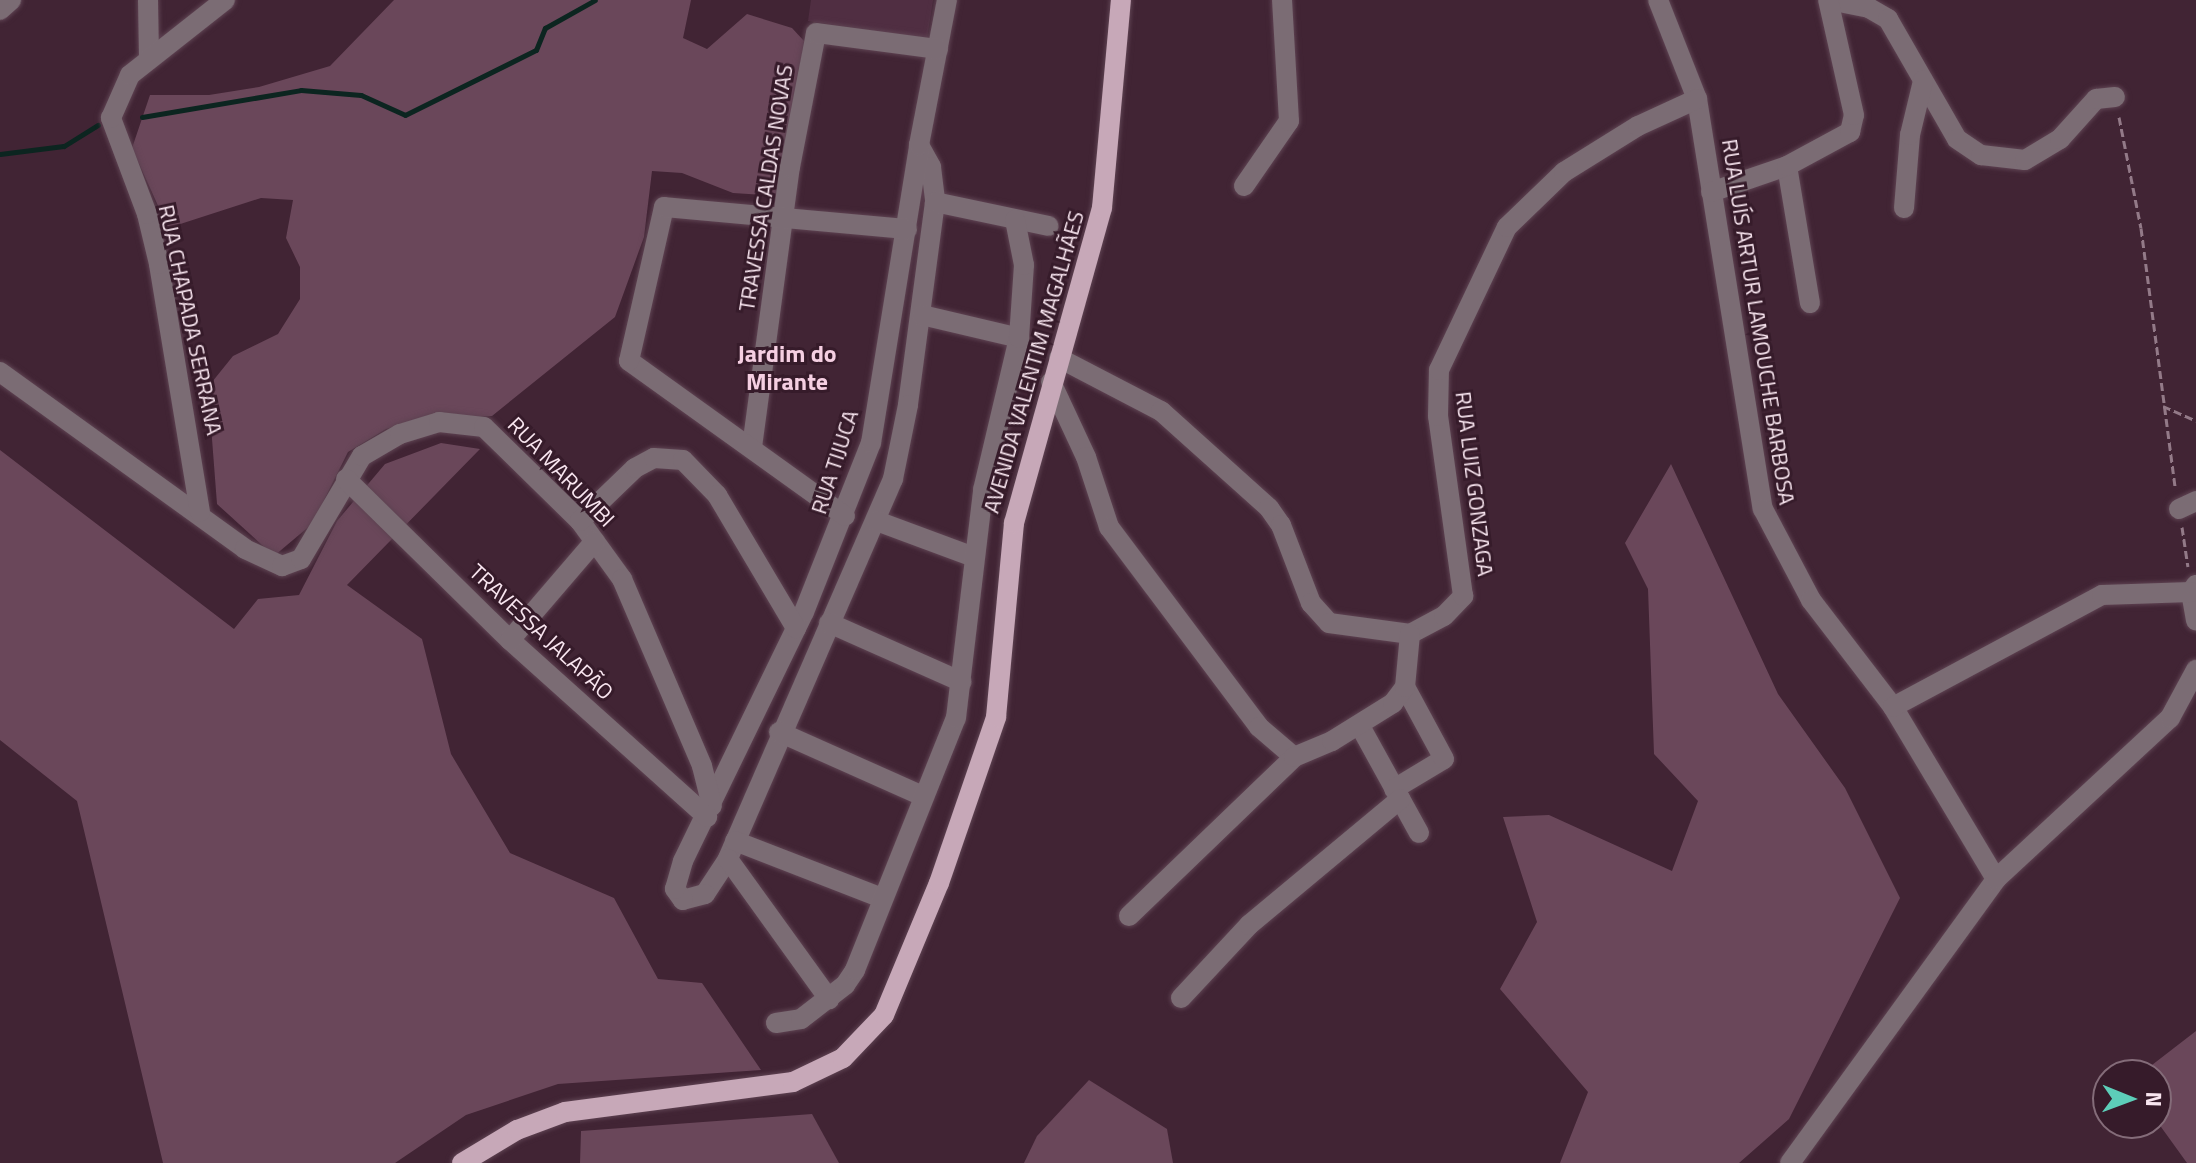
<!DOCTYPE html>
<html>
<head>
<meta charset="utf-8">
<style>
  body { margin:0 }
  #map { position:relative; width:2196px; height:1163px; overflow:hidden; background:#412434; font-family:"Titillium Web",sans-serif }
  div>[style] { position:absolute }
  [style*='--x'] { left:calc(var(--x)*1px); top:calc(var(--y)*1px); width:calc(var(--w)*1px); rotate:calc(var(--a)*1deg) }
  .built>* { inset:0; background:#502e42 }
  .green>* { inset:0; background:#6a475a }
  .stream>* { height:5px; margin:-2.5px; padding:0 2.5px; transform-origin:2.5px; border-radius:2.5px; background:#0c2520 }
  .path>* { height:3px; margin-top:-1.5px; transform-origin:0; background:repeating-linear-gradient(90deg,#937a88 0 8px,transparent 0 12px) }
  .roads { filter:drop-shadow(0 0 2px #5e4352) drop-shadow(0 0 2px #5e4352) }
  .minor>* { height:20px; margin:-10px; padding:0 10px; transform-origin:10px; border-radius:10px; background:#7b6c74 }
  .major>* { height:20px; margin:-10px; padding:0 10px; transform-origin:10px; border-radius:10px; background:#c7a8b8 }
  span { translate:-50% -50%; white-space:nowrap; text-align:center; line-height:1.15; -webkit-text-stroke:6px #361b2a; paint-order:stroke }
  .street-label { font-size:22px; color:#f9e6f0 }
  .neighbourhood-label { font-size:24px; color:#f5cfe2; font-weight:700 }
  .north { position:absolute; left:2092px; top:1059px; width:80px; height:80px; box-sizing:border-box; background:#361b2a; border:2px solid #846c79; border-radius:50%; rotate:91deg; font-size:22px; font-weight:700; line-height:32px; text-align:center; color:#f9e6f0 }
  .north::after { content:''; display:block; margin:auto; width:28px; height:36px; background:#5dceb9; clip-path:polygon(50% 0,100% 100%,50% 72%,0 100%) }
</style>
</head>
<body>
<div id="map">
  <div class="built">
    <i style="clip-path:polygon(811px 0,933px 0,927px 39px,808px 21px)"></i>
  </div>
  <div class="green">
    <i style="clip-path:polygon(394px 0,691px 0,683px 38px,707px 49px,747px 14px,792px 28px,804px 41px,780px 196px,733px 193px,682px 173px,652px 171px,644px 237px,615px 317px,492px 416px,417px 420px,386px 429px,348px 452px,312px 524px,274px 556px,217px 504px,208px 387px,233px 356px,278px 334px,300px 299px,300px 267px,286px 238px,293px 200px,261px 198px,168px 228px,132px 148px,150px 95px,209px 95px,259px 87px,330px 66px)"></i>
    <i style="clip-path:polygon(441px 443px,480px 449px,347px 585px,422px 639px,451px 754px,510px 853px,614px 898px,658px 979px,702px 983px,761px 1070px,558px 1084px,466px 1115px,395px 1163px,163px 1163px,77px 801px,0 740px,0 450px,234px 629px,258px 599px,299px 595px,337px 521px,385px 464px)"></i>
    <i style="clip-path:polygon(1671px 464px,1778px 694px,1845px 788px,1900px 898px,1789px 1119px,1739px 1163px,1560px 1163px,1588px 1092px,1500px 989px,1537px 922px,1503px 817px,1549px 815px,1672px 871px,1698px 801px,1654px 754px,1648px 589px,1625px 543px)"></i>
    <i style="clip-path:polygon(2196px 1031px,2196px 1163px,2187px 1163px,2156px 1120px,2156px 1075px,2139px 1075px)"></i>
    <i style="clip-path:polygon(1089px 1080px,1167px 1129px,1173px 1163px,1024px 1163px,1037px 1136px)"></i>
    <i style="clip-path:polygon(812px 1114px,839px 1163px,580px 1163px,581px 1131px)"></i>
  </div>
  <div class="stream">
    <i style="--x:142;--y:117;--w:161;--a:-9.6"></i>
    <i style="--x:301;--y:90;--w:60;--a:4.8"></i>
    <i style="--x:361;--y:95;--w:48;--a:24.4"></i>
    <i style="--x:405;--y:115;--w:146;--a:-26.4"></i>
    <i style="--x:536;--y:50;--w:24;--a:-68"></i>
    <i style="--x:545;--y:28;--w:57;--a:-29.2"></i>
    <i style="--x:0;--y:154;--w:64;--a:-7.1"></i>
    <i style="--x:64;--y:146;--w:40;--a:-32"></i>
  </div>
  <div class="path">
    <i style="--x:2119;--y:117;--w:113;--a:78.8"></i>
    <i style="--x:2141;--y:228;--w:262;--a:82.5"></i>
    <i style="--x:2163;--y:406;--w:36;--a:24"></i>
    <i style="--x:2182;--y:527;--w:40;--a:81.5"></i>
  </div>
  <div class="roads">
    <div class="minor">
      <i style="--x:148;--y:0;--w:58;--a:89"></i>
      <i style="--x:1658;--y:0;--w:106;--a:68.5"></i>
      <i style="--x:1697;--y:99;--w:415;--a:80.9"></i>
      <i style="--x:1763;--y:509;--w:103;--a:62.2"></i>
      <i style="--x:1811;--y:600;--w:135;--a:52.5"></i>
      <i style="--x:1893;--y:707;--w:200;--a:59.1"></i>
      <i style="--x:1829;--y:0;--w:41;--a:11.3"></i>
      <i style="--x:1869;--y:8;--w:22;--a:30"></i>
      <i style="--x:1888;--y:19;--w:138;--a:60.1"></i>
      <i style="--x:1957;--y:139;--w:29;--a:34"></i>
      <i style="--x:1981;--y:155;--w:44;--a:6.5"></i>
      <i style="--x:2025;--y:160;--w:41;--a:-31"></i>
      <i style="--x:2060;--y:139;--w:54;--a:-48"></i>
      <i style="--x:2096;--y:99;--w:19;--a:-6"></i>
      <i style="--x:0;--y:10;--w:15;--a:-42"></i>
      <i style="--x:919;--y:145;--w:25;--a:61"></i>
      <i style="--x:931;--y:167;--w:35;--a:83"></i>
      <i style="--x:935;--y:202;--w:205;--a:97.6"></i>
      <i style="--x:908;--y:405;--w:76;--a:101.5"></i>
      <i style="--x:893;--y:479;--w:414;--a:113.5"></i>
      <i style="--x:728;--y:859;--w:42;--a:123.3"></i>
      <i style="--x:705;--y:894;--w:23;--a:165"></i>
      <i style="--x:683;--y:900;--w:14;--a:-126"></i>
      <i style="--x:675;--y:889;--w:29;--a:-74"></i>
      <i style="--x:683;--y:861;--w:277;--a:-64.1"></i>
      <i style="--x:804;--y:612;--w:182;--a:-68.4"></i>
      <i style="--x:871;--y:443;--w:302;--a:-80.8"></i>
      <i style="--x:919;--y:145;--w:148;--a:-79.1"></i>
      <i style="--x:1787;--y:166;--w:139;--a:80.5"></i>
      <i style="--x:1244;--y:186;--w:79;--a:-55.3"></i>
      <i style="--x:1289;--y:121;--w:121;--a:-93.3"></i>
      <i style="--x:1711;--y:192;--w:80;--a:-18.9"></i>
      <i style="--x:1787;--y:166;--w:72;--a:-28.4"></i>
      <i style="--x:1850;--y:132;--w:17;--a:-77"></i>
      <i style="--x:1854;--y:115;--w:118;--a:-102.7"></i>
      <i style="--x:935;--y:202;--w:116;--a:11.9"></i>
      <i style="--x:1904;--y:208;--w:73;--a:-85.3"></i>
      <i style="--x:1910;--y:135;--w:56;--a:-76.5"></i>
      <i style="--x:922;--y:315;--w:100;--a:13.3"></i>
      <i style="--x:1059;--y:358;--w:115;--a:27.5"></i>
      <i style="--x:1161;--y:411;--w:145;--a:41.9"></i>
      <i style="--x:1269;--y:508;--w:21;--a:55"></i>
      <i style="--x:1281;--y:525;--w:84;--a:69"></i>
      <i style="--x:1311;--y:603;--w:27;--a:48"></i>
      <i style="--x:1329;--y:623;--w:82;--a:7.7"></i>
      <i style="--x:1410;--y:634;--w:38;--a:-28"></i>
      <i style="--x:1444;--y:616;--w:28;--a:-46"></i>
      <i style="--x:1463;--y:596;--w:182;--a:-97.9"></i>
      <i style="--x:1438;--y:416;--w:46;--a:-88.8"></i>
      <i style="--x:1439;--y:370;--w:158;--a:-64.6"></i>
      <i style="--x:1507;--y:227;--w:79;--a:-44"></i>
      <i style="--x:1564;--y:172;--w:87;--a:-31.9"></i>
      <i style="--x:1638;--y:126;--w:65;--a:-24.6"></i>
      <i style="--x:0;--y:372;--w:302;--a:35.8"></i>
      <i style="--x:245;--y:549;--w:41;--a:24.7"></i>
      <i style="--x:282;--y:566;--w:20;--a:-20"></i>
      <i style="--x:301;--y:559;--w:120;--a:-59.4"></i>
      <i style="--x:362;--y:456;--w:44;--a:-30.1"></i>
      <i style="--x:400;--y:434;--w:41;--a:-17.1"></i>
      <i style="--x:439;--y:422;--w:45;--a:6.3"></i>
      <i style="--x:484;--y:427;--w:134;--a:44.4"></i>
      <i style="--x:580;--y:521;--w:72;--a:54.1"></i>
      <i style="--x:622;--y:579;--w:203;--a:66.8"></i>
      <i style="--x:702;--y:766;--w:41;--a:76"></i>
      <i style="--x:1051;--y:382;--w:83;--a:65"></i>
      <i style="--x:1086;--y:457;--w:74;--a:71.8"></i>
      <i style="--x:1109;--y:527;--w:250;--a:53.1"></i>
      <i style="--x:1259;--y:727;--w:46;--a:40.6"></i>
      <i style="--x:752;--y:447;--w:283;--a:-82.3"></i>
      <i style="--x:790;--y:167;--w:136;--a:-79"></i>
      <i style="--x:816;--y:33;--w:123;--a:7.5"></i>
      <i style="--x:346;--y:479;--w:230;--a:44.5"></i>
      <i style="--x:510;--y:640;--w:265;--a:41.9"></i>
      <i style="--x:2179;--y:509;--w:19;--a:-25"></i>
      <i style="--x:200;--y:512;--w:251;--a:-99.4"></i>
      <i style="--x:159;--y:264;--w:51;--a:-103.5"></i>
      <i style="--x:147;--y:214;--w:103;--a:-110.6"></i>
      <i style="--x:111;--y:118;--w:47;--a:-66.2"></i>
      <i style="--x:130;--y:75;--w:121;--a:-38.3"></i>
      <i style="--x:845;--y:516;--w:266;--a:-144.3"></i>
      <i style="--x:629;--y:361;--w:158;--a:-77.2"></i>
      <i style="--x:664;--y:207;--w:244;--a:5.2"></i>
      <i style="--x:580;--y:521;--w:76;--a:-43.9"></i>
      <i style="--x:635;--y:468;--w:21;--a:-28"></i>
      <i style="--x:654;--y:458;--w:29;--a:4"></i>
      <i style="--x:683;--y:460;--w:49;--a:45.8"></i>
      <i style="--x:717;--y:495;--w:155;--a:59.3"></i>
      <i style="--x:877;--y:521;--w:103;--a:20.4"></i>
      <i style="--x:2196;--y:585;--w:9;--a:126"></i>
      <i style="--x:2191;--y:592;--w:29;--a:80"></i>
      <i style="--x:829;--y:623;--w:145;--a:23.9"></i>
      <i style="--x:510;--y:640;--w:130;--a:-49.4"></i>
      <i style="--x:1893;--y:707;--w:237;--a:-28.2"></i>
      <i style="--x:2102;--y:595;--w:89;--a:-1.9"></i>
      <i style="--x:1360;--y:726;--w:122;--a:61.1"></i>
      <i style="--x:779;--y:732;--w:158;--a:24"></i>
      <i style="--x:1394;--y:789;--w:58;--a:-31"></i>
      <i style="--x:1444;--y:759;--w:82;--a:-118.4"></i>
      <i style="--x:735;--y:841;--w:158;--a:21.2"></i>
      <i style="--x:728;--y:859;--w:173;--a:54.2"></i>
      <i style="--x:1129;--y:916;--w:229;--a:-43.9"></i>
      <i style="--x:1294;--y:757;--w:41;--a:-22.8"></i>
      <i style="--x:1332;--y:741;--w:72;--a:-31.9"></i>
      <i style="--x:1393;--y:703;--w:20;--a:-53"></i>
      <i style="--x:1405;--y:687;--w:53;--a:-84.6"></i>
      <i style="--x:1181;--y:998;--w:100;--a:-47"></i>
      <i style="--x:1249;--y:925;--w:197;--a:-39.8"></i>
      <i style="--x:776;--y:1023;--w:25;--a:-9"></i>
      <i style="--x:801;--y:1019;--w:56;--a:-37.7"></i>
      <i style="--x:845;--y:985;--w:18;--a:-56"></i>
      <i style="--x:855;--y:970;--w:271;--a:-68.2"></i>
      <i style="--x:956;--y:718;--w:230;--a:-83.2"></i>
      <i style="--x:983;--y:490;--w:156;--a:-76.7"></i>
      <i style="--x:1019;--y:338;--w:73;--a:-86.1"></i>
      <i style="--x:1024;--y:265;--w:46;--a:-101.3"></i>
      <i style="--x:1790;--y:1163;--w:351;--a:-54"></i>
      <i style="--x:1996;--y:879;--w:237;--a:-42.8"></i>
      <i style="--x:2170;--y:718;--w:55;--a:-61.6"></i>
    </div>
    <div class="major">
      <i style="--x:462;--y:1163;--w:64;--a:-31"></i>
      <i style="--x:517;--y:1130;--w:51;--a:-20.6"></i>
      <i style="--x:565;--y:1112;--w:230;--a:-7.5"></i>
      <i style="--x:793;--y:1082;--w:55;--a:-25.6"></i>
      <i style="--x:843;--y:1058;--w:59;--a:-46.4"></i>
      <i style="--x:884;--y:1015;--w:143;--a:-67.4"></i>
      <i style="--x:939;--y:883;--w:176;--a:-71"></i>
      <i style="--x:996;--y:717;--w:195;--a:-84.7"></i>
      <i style="--x:1014;--y:523;--w:327;--a:-74.4"></i>
      <i style="--x:1102;--y:208;--w:209;--a:-84.8"></i>
    </div>
  </div>
  <div class="street-label">
    <span style="left:766px;top:188px;rotate:-81deg">TRAVESSA CALDAS NOVAS</span>
    <span style="left:190px;top:320px;rotate:78deg">RUA CHAPADA SERRANA</span>
    <span style="left:1758px;top:322px;rotate:81deg">RUA LUÍS ARTUR LAMOUCHE BARBOSA</span>
    <span style="left:1034px;top:362px;rotate:-74deg">AVENIDA VALENTIM MAGALHÃES</span>
    <span style="left:835px;top:462px;rotate:-72deg">RUA TIJUCA</span>
    <span style="left:561px;top:472px;rotate:46deg">RUA MARUMBI</span>
    <span style="left:1474px;top:484px;rotate:83deg">RUA LUIZ GONZAGA</span>
    <span style="left:541px;top:632px;rotate:43deg">TRAVESSA JALAPÃO</span>
  </div>
  <div class="neighbourhood-label">
    <span style="left:787px;top:368px">Jardim do<br>Mirante</span>
  </div>
  <div class="north">N</div>
</div>
</body>
</html>
